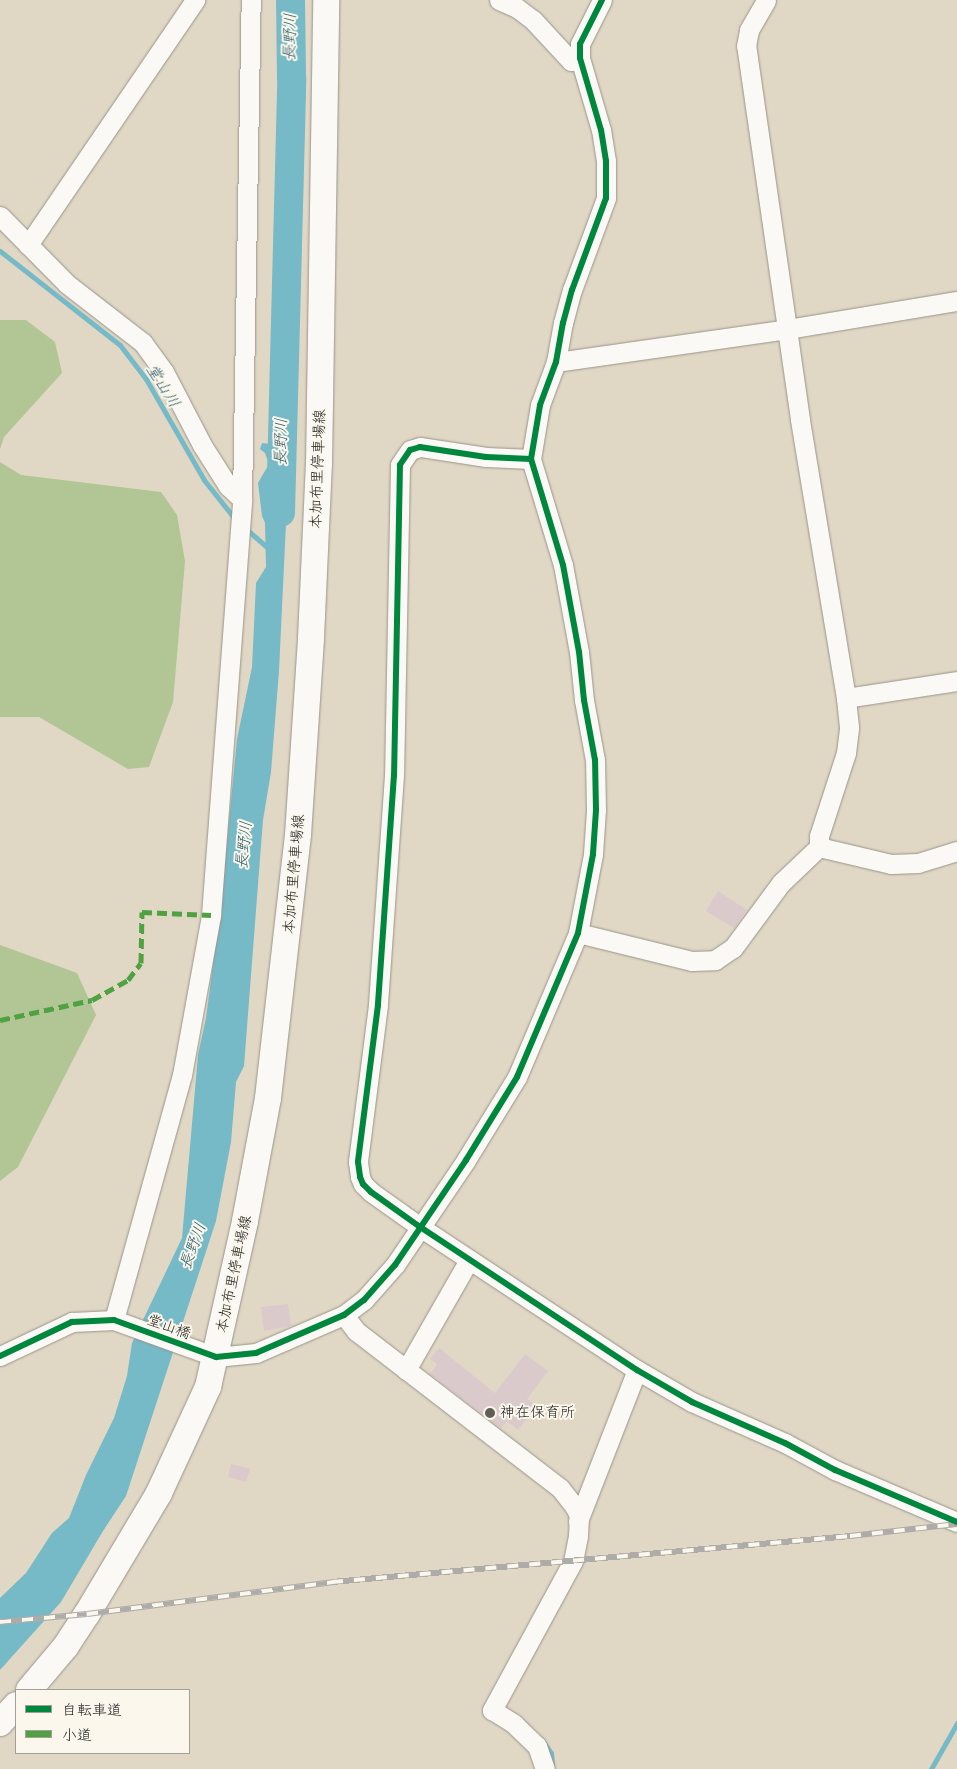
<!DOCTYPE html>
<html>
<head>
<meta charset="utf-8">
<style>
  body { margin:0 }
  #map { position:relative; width:957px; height:1769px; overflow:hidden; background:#e0d8c5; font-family:Pangolin,"Klee One",sans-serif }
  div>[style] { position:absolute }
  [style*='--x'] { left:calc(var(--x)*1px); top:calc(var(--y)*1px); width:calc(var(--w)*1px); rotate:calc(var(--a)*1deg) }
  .forest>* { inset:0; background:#b1c595 }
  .water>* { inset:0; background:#76b9c7 }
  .stream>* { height:5px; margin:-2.5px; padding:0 2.5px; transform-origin:2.5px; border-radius:2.5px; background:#76b9c7 }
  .river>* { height:29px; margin:-14.5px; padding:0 14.5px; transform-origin:14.5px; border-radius:14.5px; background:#76b9c7 }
  .building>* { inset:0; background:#dbcacb }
  .roads { filter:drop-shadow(0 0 1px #99948a) drop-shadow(0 0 1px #99948a) }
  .minor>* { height:19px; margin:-9.5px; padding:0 9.5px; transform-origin:9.5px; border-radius:9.5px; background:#faf9f6 }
  .secondary>* { height:26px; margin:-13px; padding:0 13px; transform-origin:13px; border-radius:13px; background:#faf9f6 }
  .rail>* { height:5.5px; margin-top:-2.75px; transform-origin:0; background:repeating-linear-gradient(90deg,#fbf7ec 0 11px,#adaca9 0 22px); box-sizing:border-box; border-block:1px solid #adaca9 }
  .quiet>* { height:5px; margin-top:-2.5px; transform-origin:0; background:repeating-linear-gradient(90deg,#4fa141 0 10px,transparent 0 15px) }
  .cycleway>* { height:6px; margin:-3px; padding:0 3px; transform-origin:3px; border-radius:3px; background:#00873e }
  .dots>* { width:14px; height:14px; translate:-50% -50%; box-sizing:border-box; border:2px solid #fbf7ec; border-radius:50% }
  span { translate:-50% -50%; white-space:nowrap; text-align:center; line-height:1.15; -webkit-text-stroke:4px #fbf7ec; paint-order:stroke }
  .street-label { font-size:15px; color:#1c1c1c }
  .poi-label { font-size:15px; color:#1c1c1c }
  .left { translate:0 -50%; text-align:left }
  .water-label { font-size:16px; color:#305d69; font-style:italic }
  .legend { position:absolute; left:15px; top:1689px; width:175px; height:65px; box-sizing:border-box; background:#fbf7ec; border:1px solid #a29f99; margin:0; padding:6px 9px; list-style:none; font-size:15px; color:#1c1c1c }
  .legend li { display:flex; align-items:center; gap:10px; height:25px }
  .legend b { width:25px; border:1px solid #a29f99 }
</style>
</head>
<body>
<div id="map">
  <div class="forest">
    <i style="clip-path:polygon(0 320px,26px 320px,55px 342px,62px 373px,4px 437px,0 449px)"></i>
    <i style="clip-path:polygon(0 462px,21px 475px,161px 492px,177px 515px,185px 561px,173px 702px,149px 767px,128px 769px,39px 717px,0 717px)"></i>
    <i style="clip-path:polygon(0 945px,77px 973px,96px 1015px,18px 1167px,0 1181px)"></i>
  </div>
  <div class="water">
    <i style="clip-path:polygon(262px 443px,278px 445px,276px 467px,288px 481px,279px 671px,271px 772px,263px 820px,244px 1066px,236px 1082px,231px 1142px,216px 1221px,126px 1496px,103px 1531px,61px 1602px,0 1670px,0 1598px,26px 1573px,52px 1533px,69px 1518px,86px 1475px,114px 1418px,127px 1376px,132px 1343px,182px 1238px,198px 1055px,206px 1018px,221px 904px,237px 739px,252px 667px,256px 583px,266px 567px,265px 523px,262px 516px,258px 483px,269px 464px,265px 453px,260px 449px)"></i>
  </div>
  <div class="stream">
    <i style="--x:0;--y:251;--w:152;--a:38.1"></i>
    <i style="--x:120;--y:345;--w:43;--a:52.6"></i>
    <i style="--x:146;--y:379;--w:116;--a:60.1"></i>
    <i style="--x:204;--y:480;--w:50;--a:51.5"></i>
    <i style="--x:245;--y:528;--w:32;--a:41"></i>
    <i style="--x:544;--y:1743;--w:12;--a:55"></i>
    <i style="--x:551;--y:1753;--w:12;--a:85"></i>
    <i style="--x:931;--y:1769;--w:53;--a:-60.5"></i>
  </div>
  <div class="river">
    <i style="--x:280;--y:512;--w:434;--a:-88.5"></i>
    <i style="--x:291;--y:78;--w:78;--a:-90.7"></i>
  </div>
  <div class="building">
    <i style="clip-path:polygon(718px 891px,747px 910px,734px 928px,706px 911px)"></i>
    <i style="clip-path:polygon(288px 1304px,291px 1326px,264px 1331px,261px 1307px)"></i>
    <i style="clip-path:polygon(439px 1348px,495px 1393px,525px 1354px,548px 1371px,527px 1399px,533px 1403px,525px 1413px,529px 1416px,518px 1430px,507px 1421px,501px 1428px,430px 1374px,437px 1364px,430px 1359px)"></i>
    <i style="clip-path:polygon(231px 1464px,250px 1469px,246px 1482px,228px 1477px)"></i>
  </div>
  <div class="roads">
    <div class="minor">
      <i style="--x:499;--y:0;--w:20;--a:24"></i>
      <i style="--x:517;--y:8;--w:20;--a:37"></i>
      <i style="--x:533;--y:20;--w:56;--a:47.2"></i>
      <i style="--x:571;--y:61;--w:9;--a:-18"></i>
      <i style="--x:0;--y:216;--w:95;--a:45.4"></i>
      <i style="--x:67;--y:284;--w:96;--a:37.8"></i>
      <i style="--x:143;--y:343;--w:36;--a:54"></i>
      <i style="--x:164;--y:372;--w:82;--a:62.5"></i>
      <i style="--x:202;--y:445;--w:49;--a:57.6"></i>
      <i style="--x:228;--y:486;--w:19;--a:43"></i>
      <i style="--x:28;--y:245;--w:297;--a:-55.7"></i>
      <i style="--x:556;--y:362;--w:233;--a:-8.1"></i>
      <i style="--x:787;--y:329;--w:172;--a:-9.4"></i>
      <i style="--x:531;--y:459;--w:45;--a:-177.5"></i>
      <i style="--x:486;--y:457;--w:67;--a:-171.4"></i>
      <i style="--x:420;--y:447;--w:10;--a:163"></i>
      <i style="--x:410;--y:450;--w:18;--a:124"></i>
      <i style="--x:400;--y:465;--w:310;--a:91.1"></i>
      <i style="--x:394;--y:775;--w:231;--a:94"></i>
      <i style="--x:378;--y:1005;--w:158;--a:97.3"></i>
      <i style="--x:358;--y:1162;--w:15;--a:82"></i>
      <i style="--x:360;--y:1177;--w:8;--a:67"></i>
      <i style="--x:363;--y:1184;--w:11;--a:45"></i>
      <i style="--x:371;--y:1192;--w:60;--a:35.5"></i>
      <i style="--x:420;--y:1227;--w:260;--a:33.4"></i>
      <i style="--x:637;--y:1370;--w:64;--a:30.2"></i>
      <i style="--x:692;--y:1402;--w:102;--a:23.8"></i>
      <i style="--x:785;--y:1443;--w:57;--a:28.4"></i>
      <i style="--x:835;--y:1470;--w:133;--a:23.1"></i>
      <i style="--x:846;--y:698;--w:112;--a:-8.7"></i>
      <i style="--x:819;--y:847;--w:74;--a:13.3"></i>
      <i style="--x:891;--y:864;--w:27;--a:-2"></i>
      <i style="--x:918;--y:863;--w:41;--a:-17.1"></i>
      <i style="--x:578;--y:933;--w:117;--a:13.8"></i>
      <i style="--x:692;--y:961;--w:23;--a:-2"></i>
      <i style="--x:715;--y:960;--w:22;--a:-34"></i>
      <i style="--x:733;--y:948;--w:81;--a:-53.6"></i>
      <i style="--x:781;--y:883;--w:52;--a:-43.5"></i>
      <i style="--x:819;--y:847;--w:11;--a:-90"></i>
      <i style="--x:819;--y:836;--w:87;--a:-72"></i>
      <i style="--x:846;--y:753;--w:26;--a:-83"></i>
      <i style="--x:849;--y:727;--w:29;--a:-96"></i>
      <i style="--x:846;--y:698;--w:283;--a:-99.4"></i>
      <i style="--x:800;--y:419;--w:377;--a:-98.2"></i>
      <i style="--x:746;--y:46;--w:16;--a:-79"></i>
      <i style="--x:749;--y:30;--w:34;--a:-60"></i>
      <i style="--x:344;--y:1315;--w:20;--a:53"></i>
      <i style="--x:356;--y:1331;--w:257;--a:37.6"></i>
      <i style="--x:560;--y:1488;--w:24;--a:52"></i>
      <i style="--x:575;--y:1507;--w:10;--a:66"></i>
      <i style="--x:579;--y:1516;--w:20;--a:93"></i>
      <i style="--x:578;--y:1536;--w:25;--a:101"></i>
      <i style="--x:573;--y:1561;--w:170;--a:118.5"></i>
      <i style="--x:492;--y:1710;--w:26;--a:32"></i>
      <i style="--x:514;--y:1724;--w:32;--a:44"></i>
      <i style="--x:537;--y:1746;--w:24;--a:71"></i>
      <i style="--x:114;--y:1320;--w:254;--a:-74.5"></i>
      <i style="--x:182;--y:1075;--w:163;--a:-79.7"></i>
      <i style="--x:211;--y:915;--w:417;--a:-85.7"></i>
      <i style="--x:242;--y:499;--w:499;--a:-89"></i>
      <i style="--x:0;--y:1356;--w:80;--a:-25.3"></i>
      <i style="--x:72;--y:1322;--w:42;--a:-2.7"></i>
      <i style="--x:114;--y:1320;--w:109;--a:19.9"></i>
      <i style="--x:216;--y:1357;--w:40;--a:-5.7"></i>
      <i style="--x:256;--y:1353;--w:96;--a:-23.4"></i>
      <i style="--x:344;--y:1315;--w:25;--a:-37"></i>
      <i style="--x:364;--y:1300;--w:47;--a:-48.5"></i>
      <i style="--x:395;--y:1265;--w:127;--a:-55.9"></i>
      <i style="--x:466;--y:1160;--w:97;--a:-58.4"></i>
      <i style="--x:517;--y:1077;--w:156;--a:-67"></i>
      <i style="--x:578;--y:933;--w:80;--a:-79.2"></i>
      <i style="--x:593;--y:854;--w:44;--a:-86.1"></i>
      <i style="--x:596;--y:810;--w:50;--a:-91.1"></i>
      <i style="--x:595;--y:760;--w:61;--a:-100.4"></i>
      <i style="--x:584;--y:700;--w:48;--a:-95.9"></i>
      <i style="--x:579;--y:652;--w:88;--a:-100.4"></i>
      <i style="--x:563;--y:565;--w:111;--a:-106.8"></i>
      <i style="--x:531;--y:459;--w:55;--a:-80.5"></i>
      <i style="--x:540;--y:405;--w:46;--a:-69.6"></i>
      <i style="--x:556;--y:362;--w:40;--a:-80"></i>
      <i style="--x:563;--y:323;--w:34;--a:-75"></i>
      <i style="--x:572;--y:290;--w:98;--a:-69.7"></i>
      <i style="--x:606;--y:198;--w:37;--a:-90"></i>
      <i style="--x:606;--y:161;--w:31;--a:-99"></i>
      <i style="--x:601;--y:130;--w:75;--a:-106.3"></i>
      <i style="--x:580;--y:58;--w:14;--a:-90"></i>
      <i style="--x:580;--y:44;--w:49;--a:-63.4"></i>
      <i style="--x:406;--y:1370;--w:127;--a:-60.2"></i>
      <i style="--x:578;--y:1521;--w:162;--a:-68.7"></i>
    </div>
    <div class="secondary">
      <i style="--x:29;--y:1690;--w:57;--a:-49.9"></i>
      <i style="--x:66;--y:1646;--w:38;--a:-57"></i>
      <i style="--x:87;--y:1614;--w:141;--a:-59.2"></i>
      <i style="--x:159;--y:1493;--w:117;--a:-65.2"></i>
      <i style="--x:208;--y:1387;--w:170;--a:-77.4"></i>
      <i style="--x:245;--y:1221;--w:125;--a:-79.4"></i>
      <i style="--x:268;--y:1098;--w:265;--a:-83.5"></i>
      <i style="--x:298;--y:835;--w:197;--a:-86.2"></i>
      <i style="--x:311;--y:638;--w:174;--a:-87.4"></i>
      <i style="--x:319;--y:464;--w:464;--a:-89.1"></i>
      <i style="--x:0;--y:1723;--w:24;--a:-48"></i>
    </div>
  </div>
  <div class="rail">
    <i style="--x:0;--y:1622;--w:87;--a:-5.3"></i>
    <i style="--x:87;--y:1614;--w:247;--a:-7.4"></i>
    <i style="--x:332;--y:1582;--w:520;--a:-5.07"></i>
    <i style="--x:850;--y:1536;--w:108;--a:-6.4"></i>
  </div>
  <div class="quiet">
    <i style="--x:0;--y:1020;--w:94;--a:-12.3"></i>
    <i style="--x:92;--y:1000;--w:41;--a:-29.1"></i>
    <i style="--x:128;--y:980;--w:21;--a:-53"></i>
    <i style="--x:141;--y:963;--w:51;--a:-88.9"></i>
    <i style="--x:142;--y:912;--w:69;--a:2.5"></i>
  </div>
  <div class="cycleway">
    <i style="--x:531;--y:459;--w:45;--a:-177.5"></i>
    <i style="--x:486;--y:457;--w:67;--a:-171.4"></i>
    <i style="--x:420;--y:447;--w:10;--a:163"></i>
    <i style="--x:410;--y:450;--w:18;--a:124"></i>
    <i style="--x:400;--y:465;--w:310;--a:91.1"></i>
    <i style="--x:394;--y:775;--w:231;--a:94"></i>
    <i style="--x:378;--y:1005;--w:158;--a:97.3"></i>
    <i style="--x:358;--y:1162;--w:15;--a:82"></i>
    <i style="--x:360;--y:1177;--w:8;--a:67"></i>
    <i style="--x:363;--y:1184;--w:11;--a:45"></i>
    <i style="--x:371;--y:1192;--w:60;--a:35.5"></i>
    <i style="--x:420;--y:1227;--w:260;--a:33.4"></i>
    <i style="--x:637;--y:1370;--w:64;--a:30.2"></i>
    <i style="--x:692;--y:1402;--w:102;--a:23.8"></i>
    <i style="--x:785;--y:1443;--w:57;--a:28.4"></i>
    <i style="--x:835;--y:1470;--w:133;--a:23.1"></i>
    <i style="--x:0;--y:1356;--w:80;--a:-25.3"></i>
    <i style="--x:72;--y:1322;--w:42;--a:-2.7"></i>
    <i style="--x:114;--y:1320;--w:109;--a:19.9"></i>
    <i style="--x:216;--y:1357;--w:40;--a:-5.7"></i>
    <i style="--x:256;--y:1353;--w:96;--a:-23.4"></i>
    <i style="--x:344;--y:1315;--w:25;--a:-37"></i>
    <i style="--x:364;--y:1300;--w:47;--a:-48.5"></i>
    <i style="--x:395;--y:1265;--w:127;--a:-55.9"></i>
    <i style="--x:466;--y:1160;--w:97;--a:-58.4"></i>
    <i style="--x:517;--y:1077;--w:156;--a:-67"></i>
    <i style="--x:578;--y:933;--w:80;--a:-79.2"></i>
    <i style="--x:593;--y:854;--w:44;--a:-86.1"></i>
    <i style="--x:596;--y:810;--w:50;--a:-91.1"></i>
    <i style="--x:595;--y:760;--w:61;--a:-100.4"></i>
    <i style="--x:584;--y:700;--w:48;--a:-95.9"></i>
    <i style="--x:579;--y:652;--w:88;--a:-100.4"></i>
    <i style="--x:563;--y:565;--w:111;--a:-106.8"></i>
    <i style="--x:531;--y:459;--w:55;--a:-80.5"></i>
    <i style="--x:540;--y:405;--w:46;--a:-69.6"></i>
    <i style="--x:556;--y:362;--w:40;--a:-80"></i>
    <i style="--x:563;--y:323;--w:34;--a:-75"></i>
    <i style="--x:572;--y:290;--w:98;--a:-69.7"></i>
    <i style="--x:606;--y:198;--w:37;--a:-90"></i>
    <i style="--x:606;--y:161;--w:31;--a:-99"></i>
    <i style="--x:601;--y:130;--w:75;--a:-106.3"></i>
    <i style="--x:580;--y:58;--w:14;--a:-90"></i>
    <i style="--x:580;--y:44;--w:49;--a:-63.4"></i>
  </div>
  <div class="dots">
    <i style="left:490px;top:1413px;background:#615e57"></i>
  </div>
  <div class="street-label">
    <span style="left:318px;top:469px;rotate:-88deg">本加布里停車場線</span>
    <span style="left:294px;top:874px;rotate:-85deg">本加布里停車場線</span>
    <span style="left:234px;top:1274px;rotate:-78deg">本加布里停車場線</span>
    <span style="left:169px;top:1327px;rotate:20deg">堂山橋</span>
  </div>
  <div class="poi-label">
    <span class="left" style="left:500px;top:1413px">神在保育所</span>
  </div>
  <div class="water-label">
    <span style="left:290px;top:37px;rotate:-89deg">長野川</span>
    <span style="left:163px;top:386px;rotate:58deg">堂山川</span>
    <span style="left:281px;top:442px;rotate:-89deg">長野川</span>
    <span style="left:244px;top:845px;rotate:-84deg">長野川</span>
    <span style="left:193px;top:1246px;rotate:-70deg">長野川</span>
  </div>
  <ul class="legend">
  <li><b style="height:6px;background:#00873e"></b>自転車道</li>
  <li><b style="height:6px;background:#4fa141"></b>小道</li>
  </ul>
</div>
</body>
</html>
